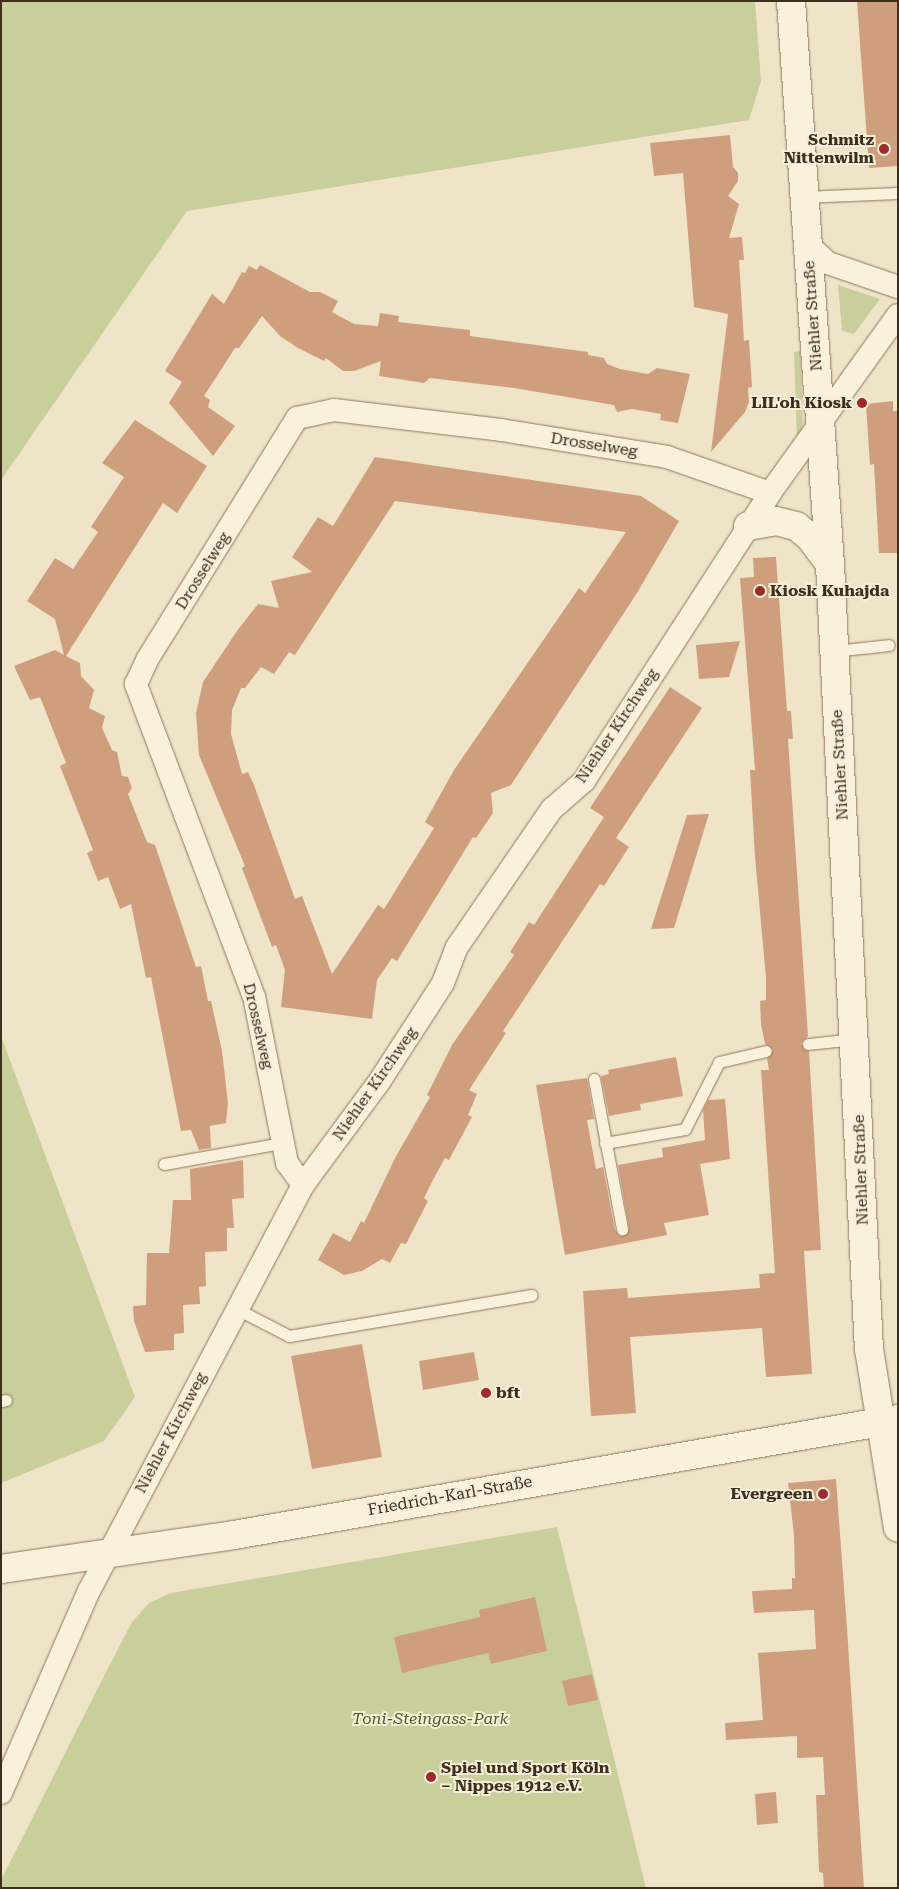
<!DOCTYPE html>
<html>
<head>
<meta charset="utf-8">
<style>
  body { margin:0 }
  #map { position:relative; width:899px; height:1889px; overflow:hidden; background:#f0e4c8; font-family:"Roboto Serif",serif }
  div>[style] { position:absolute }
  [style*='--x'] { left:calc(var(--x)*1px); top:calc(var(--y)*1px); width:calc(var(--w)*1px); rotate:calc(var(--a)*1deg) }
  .green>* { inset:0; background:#c9cf9b }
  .building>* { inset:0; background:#cf9f7d }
  .roads { filter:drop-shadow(0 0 1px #8d765c) drop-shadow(0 0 1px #8d765c) }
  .lane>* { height:11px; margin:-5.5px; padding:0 5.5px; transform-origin:5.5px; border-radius:5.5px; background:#faf1dc }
  .street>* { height:22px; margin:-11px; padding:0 11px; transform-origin:11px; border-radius:11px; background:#faf1dc }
  .secondary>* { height:28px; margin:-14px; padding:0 14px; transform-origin:14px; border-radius:14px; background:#faf1dc }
  .dots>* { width:14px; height:14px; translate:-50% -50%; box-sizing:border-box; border:2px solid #f7eed8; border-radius:50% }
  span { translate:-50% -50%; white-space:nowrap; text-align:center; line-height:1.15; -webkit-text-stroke:4px #f7eed8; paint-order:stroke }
  .poi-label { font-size:16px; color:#3d2e20; font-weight:700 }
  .right { translate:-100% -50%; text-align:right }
  .left { translate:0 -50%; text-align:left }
  .street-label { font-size:16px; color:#3d2e20 }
  .park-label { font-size:16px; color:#4d5a26; font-style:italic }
  .frame { position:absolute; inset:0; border:2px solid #3d2e20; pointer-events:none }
</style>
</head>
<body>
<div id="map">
  <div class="green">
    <i style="clip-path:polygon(1px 1px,755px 1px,761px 81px,749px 120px,187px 211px,1px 480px)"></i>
    <i style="clip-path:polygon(838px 285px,880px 299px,854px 334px,842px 331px)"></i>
    <i style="clip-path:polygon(800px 351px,803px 425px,797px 442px,794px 352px)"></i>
    <i style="clip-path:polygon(1px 1036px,135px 1397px,104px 1441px,1px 1483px)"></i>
    <i style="clip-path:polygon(557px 1527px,646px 1888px,1px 1888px,1px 1880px,105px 1674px,132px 1622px,149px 1603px,171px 1593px)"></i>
  </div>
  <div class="building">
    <i style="clip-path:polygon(857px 1px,898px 1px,898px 166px,869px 168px)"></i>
    <i style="clip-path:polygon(730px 135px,733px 167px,738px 173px,738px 181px,728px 196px,739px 204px,729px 238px,742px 237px,744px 260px,739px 260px,744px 341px,749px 340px,752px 387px,748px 388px,749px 402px,745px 412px,711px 452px,728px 314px,694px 307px,683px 173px,654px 176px,650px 143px)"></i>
    <i style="clip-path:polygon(260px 265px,310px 292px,320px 292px,338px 301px,332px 312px,354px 324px,378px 326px,380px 313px,399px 316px,398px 322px,470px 330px,470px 336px,588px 352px,588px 355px,604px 358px,607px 364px,620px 369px,648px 374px,657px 368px,690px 374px,678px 423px,660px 420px,661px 414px,632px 409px,617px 412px,614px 405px,514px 388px,430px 378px,424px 383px,379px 376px,381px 361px,354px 371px,343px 371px,326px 358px,324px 361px,298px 348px,280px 336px,262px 316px,239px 348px,235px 348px,204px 396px,210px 400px,208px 407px,235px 426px,213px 456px,169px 403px,182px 382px,165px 371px,212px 294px,224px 304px,242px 272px,245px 273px,249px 266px,257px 270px)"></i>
    <i style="clip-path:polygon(893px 401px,893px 411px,898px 411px,898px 553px,879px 553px,874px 464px,870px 465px,866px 404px)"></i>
    <i style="clip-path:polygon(135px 420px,207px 466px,177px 513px,163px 503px,66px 656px,80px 663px,81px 676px,94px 690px,89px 708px,105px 716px,102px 728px,112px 750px,117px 752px,122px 776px,128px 777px,132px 788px,128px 794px,147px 842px,155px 845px,196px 967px,201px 966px,208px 1001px,211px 1001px,222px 1051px,228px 1103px,226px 1123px,210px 1126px,211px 1148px,199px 1150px,191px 1130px,181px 1131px,151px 977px,146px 978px,131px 904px,120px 909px,108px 877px,98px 881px,87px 853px,93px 850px,60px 766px,66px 763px,40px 697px,30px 700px,14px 666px,55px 650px,64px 655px,55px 619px,27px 601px,55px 558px,73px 569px,98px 532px,91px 527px,124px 477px,102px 463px)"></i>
    <i style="clip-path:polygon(evenodd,375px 457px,641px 496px,679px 521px,637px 593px,511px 785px,491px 793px,493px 813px,476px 838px,473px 837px,397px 961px,392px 958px,377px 980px,372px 1019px,281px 1007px,285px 970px,276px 945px,272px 947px,242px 868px,245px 866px,199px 755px,196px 713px,203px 682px,237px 631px,258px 604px,279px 608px,271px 581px,312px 572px,292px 557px,318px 517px,333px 526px,375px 457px,395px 501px,626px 532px,585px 593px,579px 588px,454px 770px,425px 822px,434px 828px,384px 909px,378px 905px,332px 974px,302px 896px,295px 899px,254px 785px,248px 772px,242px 774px,231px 734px,232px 710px,241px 688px,245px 688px,261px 667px,274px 674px,289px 652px,295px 655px,395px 501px)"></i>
    <i style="clip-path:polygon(776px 557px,787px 711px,791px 711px,793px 739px,788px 739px,808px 1036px,801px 1044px,809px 1051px,821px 1250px,804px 1251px,812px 1374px,766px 1377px,762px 1328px,630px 1337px,636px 1413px,591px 1416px,583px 1291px,627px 1288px,628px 1298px,760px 1288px,759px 1274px,775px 1273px,761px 1070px,769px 1070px,767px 1058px,773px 1050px,765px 1044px,761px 1024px,760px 1001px,766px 1000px,766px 978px,755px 857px,750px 770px,755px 770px,740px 578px,754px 577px,753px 558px)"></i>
    <i style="clip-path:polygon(740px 641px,729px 677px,699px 679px,696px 645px)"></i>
    <i style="clip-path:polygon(670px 687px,702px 708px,616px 838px,629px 847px,604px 886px,600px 884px,503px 1031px,506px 1033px,469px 1090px,477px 1094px,468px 1115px,472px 1117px,449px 1160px,445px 1158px,434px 1178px,424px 1198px,428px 1201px,406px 1244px,401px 1243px,390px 1263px,382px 1259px,362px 1271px,344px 1275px,318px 1260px,333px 1233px,350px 1242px,361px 1221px,364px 1223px,395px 1158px,430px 1097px,427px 1095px,452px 1045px,514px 955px,510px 952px,529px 922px,534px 925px,604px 817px,590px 808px)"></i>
    <i style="clip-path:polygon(709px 814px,674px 928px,651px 929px,687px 815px)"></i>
    <i style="clip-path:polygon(676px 1057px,683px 1096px,640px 1104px,641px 1110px,609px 1116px,601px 1076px,609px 1074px,608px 1070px)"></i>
    <i style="clip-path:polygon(587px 1078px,594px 1119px,587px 1120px,596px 1169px,603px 1167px,615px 1230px,620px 1236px,627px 1234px,629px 1228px,618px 1165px,663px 1157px,662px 1148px,705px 1140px,703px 1110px,708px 1100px,725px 1099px,730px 1159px,700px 1164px,709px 1215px,664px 1223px,667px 1235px,565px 1255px,536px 1085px)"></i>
    <i style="clip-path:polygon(243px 1160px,244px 1198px,232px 1199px,234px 1228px,227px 1228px,227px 1251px,205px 1252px,206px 1286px,199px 1287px,200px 1304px,183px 1305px,184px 1333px,174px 1334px,174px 1350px,145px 1352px,134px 1321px,133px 1306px,146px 1305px,147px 1253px,169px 1253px,173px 1200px,191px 1200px,190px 1169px)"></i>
    <i style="clip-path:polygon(362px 1344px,382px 1457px,312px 1469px,291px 1356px)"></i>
    <i style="clip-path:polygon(474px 1352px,479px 1380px,423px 1390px,419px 1361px)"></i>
    <i style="clip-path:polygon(836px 1479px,847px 1628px,864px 1888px,824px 1888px,823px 1873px,819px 1872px,816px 1795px,825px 1795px,823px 1757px,797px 1758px,797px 1736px,726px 1740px,725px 1723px,763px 1720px,758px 1653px,816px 1649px,814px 1610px,754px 1613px,752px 1591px,792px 1589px,792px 1578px,795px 1578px,794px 1535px,788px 1483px)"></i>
    <i style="clip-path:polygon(535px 1597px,547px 1651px,491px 1664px,488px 1653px,402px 1673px,394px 1637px,480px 1617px,479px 1610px)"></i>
    <i style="clip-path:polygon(592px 1674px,598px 1700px,568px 1706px,562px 1681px)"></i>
    <i style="clip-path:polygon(776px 1792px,778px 1823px,757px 1825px,755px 1794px)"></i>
  </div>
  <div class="roads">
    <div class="lane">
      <i style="--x:803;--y:197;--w:95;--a:-2.4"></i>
      <i style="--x:834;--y:651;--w:55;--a:-6.2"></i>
      <i style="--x:808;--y:1044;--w:46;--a:-6.2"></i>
      <i style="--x:594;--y:1079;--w:153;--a:79.4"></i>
      <i style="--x:605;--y:1143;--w:81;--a:-9.9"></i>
      <i style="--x:685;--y:1129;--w:75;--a:-63.1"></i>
      <i style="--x:719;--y:1062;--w:48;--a:-13.2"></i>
      <i style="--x:164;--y:1164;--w:120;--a:-10.1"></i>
      <i style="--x:237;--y:1309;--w:59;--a:27.4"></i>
      <i style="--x:289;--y:1336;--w:246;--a:-9.6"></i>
      <i style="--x:1;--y:1401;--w:5;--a:-11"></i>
    </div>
    <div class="street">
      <i style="--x:807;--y:244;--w:28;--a:42"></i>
      <i style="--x:828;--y:263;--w:74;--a:18.9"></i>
      <i style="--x:303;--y:1185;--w:27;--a:-126"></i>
      <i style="--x:287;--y:1163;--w:169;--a:-101.2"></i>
      <i style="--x:254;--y:997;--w:335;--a:-110.7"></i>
      <i style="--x:136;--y:684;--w:26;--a:-65"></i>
      <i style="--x:147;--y:660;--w:285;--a:-58.2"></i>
      <i style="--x:297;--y:418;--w:38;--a:-12"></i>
      <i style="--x:334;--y:410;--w:168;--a:6.8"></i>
      <i style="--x:501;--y:430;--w:168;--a:9.2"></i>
      <i style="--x:667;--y:457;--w:109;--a:19.3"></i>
      <i style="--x:1;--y:1793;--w:220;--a:-66.5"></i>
      <i style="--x:89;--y:1591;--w:459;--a:-62.2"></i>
      <i style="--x:303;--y:1185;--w:128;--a:-53.6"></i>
      <i style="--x:379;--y:1082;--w:118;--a:-57.1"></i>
      <i style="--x:443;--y:983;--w:39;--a:-69"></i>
      <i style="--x:457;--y:947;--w:168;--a:-55.5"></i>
      <i style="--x:552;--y:809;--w:43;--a:-41.2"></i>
      <i style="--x:584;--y:781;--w:343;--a:-57.1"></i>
      <i style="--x:770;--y:493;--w:219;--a:-54.3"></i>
    </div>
    <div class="secondary">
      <i style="--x:791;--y:1;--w:564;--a:86.04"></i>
      <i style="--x:830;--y:564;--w:786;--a:87.16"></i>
      <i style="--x:869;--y:1349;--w:181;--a:80.8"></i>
      <i style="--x:748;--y:526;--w:28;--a:-10"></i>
      <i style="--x:776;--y:521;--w:21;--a:14"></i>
      <i style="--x:796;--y:526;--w:16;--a:38"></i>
      <i style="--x:809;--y:536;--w:35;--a:53"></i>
      <i style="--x:1;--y:1569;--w:235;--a:-8.3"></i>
      <i style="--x:234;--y:1535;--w:674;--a:-9.91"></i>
    </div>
  </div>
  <div class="dots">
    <i style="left:884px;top:149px;background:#9e2a2b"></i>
    <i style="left:862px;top:403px;background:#9e2a2b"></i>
    <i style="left:760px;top:591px;background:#9e2a2b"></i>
    <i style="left:486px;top:1393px;background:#9e2a2b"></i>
    <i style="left:823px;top:1494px;background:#9e2a2b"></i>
    <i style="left:431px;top:1777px;background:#9e2a2b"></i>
  </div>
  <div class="poi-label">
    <span class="right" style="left:874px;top:149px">Schmitz<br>Nittenwilm</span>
    <span class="right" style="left:852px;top:403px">LIL'oh Kiosk</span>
    <span class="left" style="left:770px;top:591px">Kiosk Kuhajda</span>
    <span class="left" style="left:496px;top:1393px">bft</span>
    <span class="right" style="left:813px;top:1494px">Evergreen</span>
    <span class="left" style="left:441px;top:1777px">Spiel und Sport Köln<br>– Nippes 1912 e.V.</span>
  </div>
  <div class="street-label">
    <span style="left:813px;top:316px;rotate:-94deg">Niehler Straße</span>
    <span style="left:594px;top:445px;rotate:9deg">Drosselweg</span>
    <span style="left:203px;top:571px;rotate:-58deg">Drosselweg</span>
    <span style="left:617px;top:726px;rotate:-56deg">Niehler Kirchweg</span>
    <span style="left:840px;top:765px;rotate:-93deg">Niehler Straße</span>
    <span style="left:258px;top:1026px;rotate:77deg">Drosselweg</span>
    <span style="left:375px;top:1084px;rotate:-55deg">Niehler Kirchweg</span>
    <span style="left:861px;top:1170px;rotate:-92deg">Niehler Straße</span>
    <span style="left:171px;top:1433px;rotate:-62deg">Niehler Kirchweg</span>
    <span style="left:450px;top:1496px;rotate:-10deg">Friedrich-Karl-Straße</span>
  </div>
  <div class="park-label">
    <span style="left:430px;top:1719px">Toni-Steingass-Park</span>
  </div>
  <div class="frame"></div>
</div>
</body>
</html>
